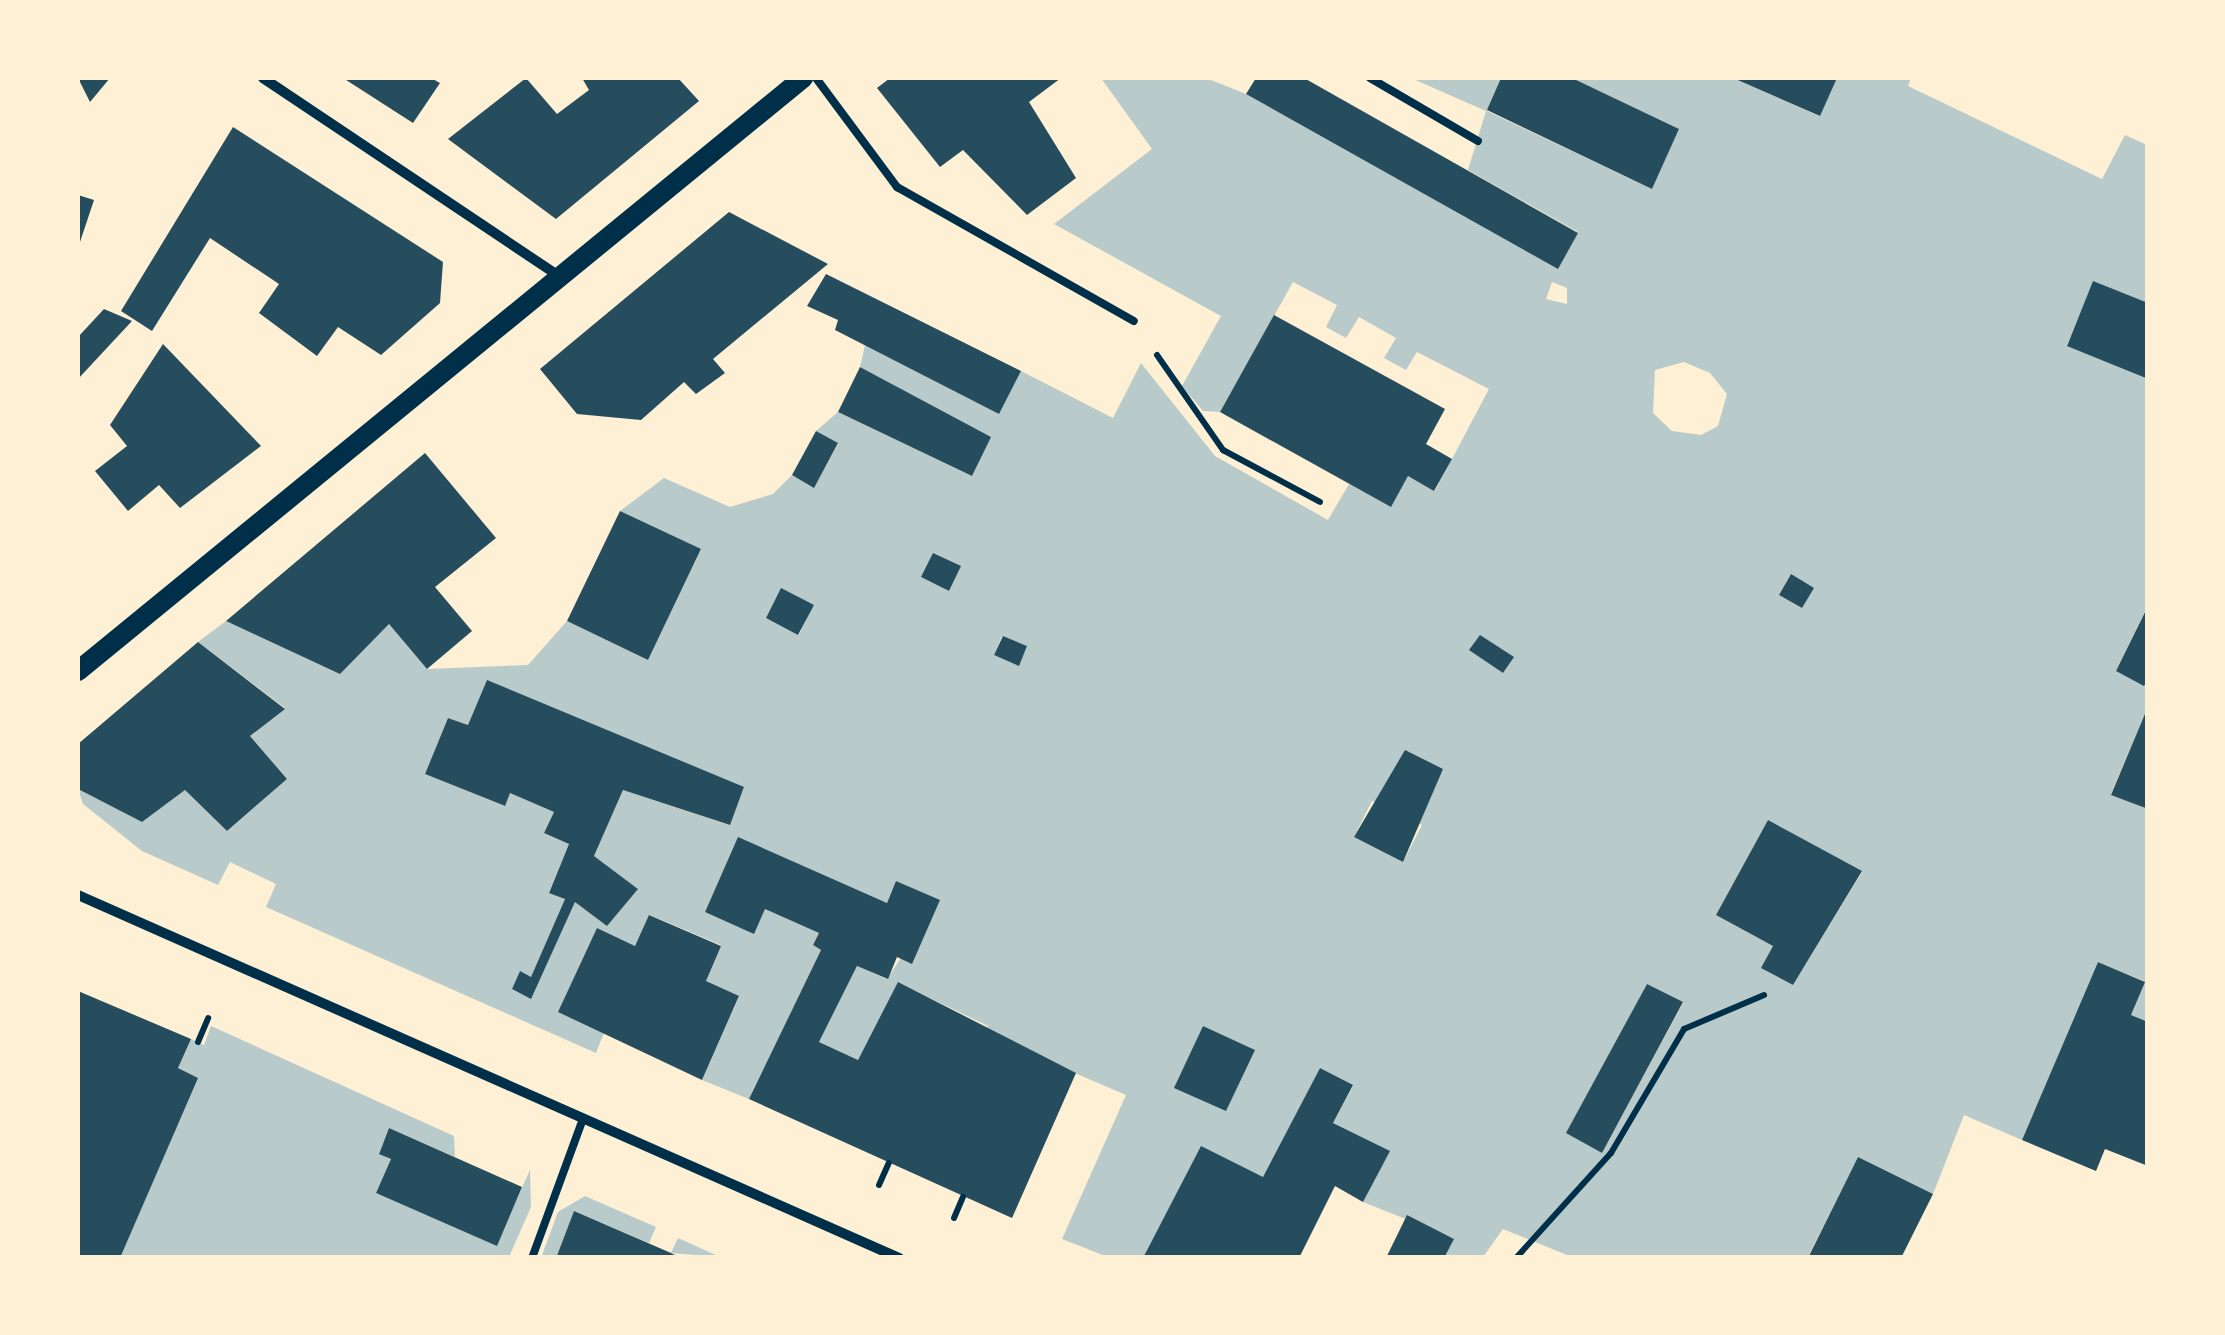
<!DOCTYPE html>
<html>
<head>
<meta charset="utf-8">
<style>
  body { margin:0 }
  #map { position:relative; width:2225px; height:1335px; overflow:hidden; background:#fdf0d5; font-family:"DM Sans",sans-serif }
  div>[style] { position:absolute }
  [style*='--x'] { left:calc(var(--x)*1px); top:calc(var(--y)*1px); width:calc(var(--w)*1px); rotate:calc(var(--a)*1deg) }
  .green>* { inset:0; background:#b9caca }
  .building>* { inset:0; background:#264d5e }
  .path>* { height:6px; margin:-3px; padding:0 3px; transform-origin:3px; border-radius:3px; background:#003049 }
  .service>* { height:8px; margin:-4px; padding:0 4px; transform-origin:4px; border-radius:4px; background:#003049 }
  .minor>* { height:10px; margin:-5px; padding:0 5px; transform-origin:5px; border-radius:5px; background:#003049 }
  .secondary>* { height:20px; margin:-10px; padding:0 10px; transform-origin:10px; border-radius:10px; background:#003049 }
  span { translate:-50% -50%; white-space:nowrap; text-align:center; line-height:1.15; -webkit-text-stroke:10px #fdf0d5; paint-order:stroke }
  .frame { position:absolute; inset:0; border:80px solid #fdf0d5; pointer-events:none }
</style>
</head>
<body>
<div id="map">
  <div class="green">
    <i style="clip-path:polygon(evenodd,1101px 78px,1206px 78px,1246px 94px,1558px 268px,1578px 232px,1468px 170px,1486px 111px,1411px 78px,1501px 78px,1487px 111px,1652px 189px,1679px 129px,1572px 78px,1733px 78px,1819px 116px,1837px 78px,1911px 78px,1908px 86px,2102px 179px,2125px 135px,2147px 145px,2147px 303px,2093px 282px,2067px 345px,2147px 379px,2147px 607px,2116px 671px,2147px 679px,2147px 709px,2111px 794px,2147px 809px,2147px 1022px,2131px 1015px,2144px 981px,2098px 962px,2022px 1140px,1964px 1115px,1933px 1194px,1858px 1157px,1808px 1257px,1572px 1257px,1503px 1229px,1483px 1257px,1444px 1257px,1453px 1238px,1363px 1202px,1389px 1151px,1333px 1123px,1353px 1086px,1320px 1068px,1263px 1177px,1143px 1257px,1108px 1257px,1062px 1239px,1126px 1095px,984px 1034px,988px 1026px,899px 983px,858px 1060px,819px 1042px,857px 966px,887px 979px,939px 900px,896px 881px,887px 903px,738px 838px,705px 912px,754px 933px,765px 909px,819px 933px,813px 945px,821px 950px,749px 1099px,702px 1080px,739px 997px,706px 981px,721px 945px,650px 915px,635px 946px,597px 928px,604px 1033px,596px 1053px,266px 907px,276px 884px,230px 862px,218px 885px,142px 851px,83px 804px,78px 789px,142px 822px,185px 790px,227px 831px,287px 779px,250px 736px,285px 708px,198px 642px,226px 621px,340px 673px,389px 624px,427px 669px,528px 665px,567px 621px,648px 660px,701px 550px,620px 511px,664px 478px,730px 507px,773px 494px,792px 475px,814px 487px,838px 444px,816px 431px,838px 412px,972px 476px,990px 437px,860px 367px,865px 345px,998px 413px,1021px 371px,1113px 418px,1141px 363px,1215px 456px,1328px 520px,1349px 484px,1391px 506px,1408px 476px,1435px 491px,1489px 389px,1417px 352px,1406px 370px,1384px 358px,1396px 338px,1359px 317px,1346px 338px,1326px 327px,1337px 305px,1293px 282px,1220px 412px,1203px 411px,1182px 386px,1221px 316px,1054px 224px,1152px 149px,1101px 78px,1552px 282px,1567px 288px,1567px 304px,1546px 299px,1552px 282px,1101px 78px,1684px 362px,1710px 373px,1727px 394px,1718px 426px,1701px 435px,1672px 431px,1653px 413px,1655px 370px,1684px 362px,1101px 78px,960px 566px,949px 591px,921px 577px,960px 566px,1101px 78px,1790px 575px,1813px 588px,1802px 608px,1779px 595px,1790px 575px,1101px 78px,781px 589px,813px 605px,799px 635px,766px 618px,781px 589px,1101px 78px,1002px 636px,1027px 646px,1019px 665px,994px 655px,1002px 636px,1101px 78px,1480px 636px,1513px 657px,1503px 673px,1470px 650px,1480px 636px,1101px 78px,487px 681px,744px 788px,729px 825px,623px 790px,594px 856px,638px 889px,575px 902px,530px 998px,512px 989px,520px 972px,531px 977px,565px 899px,549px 892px,569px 844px,544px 833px,554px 812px,510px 793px,504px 806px,425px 774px,448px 718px,468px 725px,487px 681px,1101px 78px,1372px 801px,1422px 825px,1403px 862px,1354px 837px,1372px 801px,1101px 78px,1768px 820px,1862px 872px,1793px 985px,1762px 968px,1773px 946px,1716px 915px,1768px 820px,1101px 78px,1647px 984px,1683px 1003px,1602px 1153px,1567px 1133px,1647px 984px,1101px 78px,1203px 1026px,1254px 1050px,1175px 1088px,1203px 1026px)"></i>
    <i style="clip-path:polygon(211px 1026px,454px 1136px,455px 1157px,389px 1128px,379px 1153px,391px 1159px,376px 1193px,496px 1245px,530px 1170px,531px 1207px,509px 1257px,120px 1258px,197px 1078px,178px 1068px,191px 1039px,204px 1045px)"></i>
    <i style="clip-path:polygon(585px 1196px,656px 1227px,649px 1243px,574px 1211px,556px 1257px,541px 1258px,558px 1212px)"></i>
    <i style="clip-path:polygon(678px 1238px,720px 1257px,671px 1253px)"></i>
  </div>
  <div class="building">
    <i style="clip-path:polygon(78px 78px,110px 78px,90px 102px)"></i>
    <i style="clip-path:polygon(343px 78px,431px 78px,440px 83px,413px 123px)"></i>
    <i style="clip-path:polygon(526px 78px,557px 114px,589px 90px,582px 78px,678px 78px,699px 101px,556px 219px,448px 139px)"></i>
    <i style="clip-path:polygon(890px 78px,1061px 78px,1029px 102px,1076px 178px,1027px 215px,963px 150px,940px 167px,877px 88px)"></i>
    <i style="clip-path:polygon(1256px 78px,1304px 78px,1578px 233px,1558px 269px,1246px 94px)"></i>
    <i style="clip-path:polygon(1501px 78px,1572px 78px,1679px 129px,1652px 189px,1487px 110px)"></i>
    <i style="clip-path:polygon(1733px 78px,1837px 78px,1820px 116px)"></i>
    <i style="clip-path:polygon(233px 127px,443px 262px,440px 303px,381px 355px,338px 327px,317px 356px,259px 313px,279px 284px,210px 238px,152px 331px,121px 311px)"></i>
    <i style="clip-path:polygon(78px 195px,94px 200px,78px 248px)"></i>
    <i style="clip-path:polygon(729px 212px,828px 264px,713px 359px,725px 373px,696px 394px,684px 382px,641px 420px,577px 414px,540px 369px)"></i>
    <i style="clip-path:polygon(826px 274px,1021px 371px,999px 414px,835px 330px,838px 320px,807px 306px)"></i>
    <i style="clip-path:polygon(2093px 281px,2148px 303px,2148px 379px,2067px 346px)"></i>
    <i style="clip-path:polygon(104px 309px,132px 321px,78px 379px,78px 337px)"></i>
    <i style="clip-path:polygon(1274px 315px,1445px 409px,1426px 444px,1452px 459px,1434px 491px,1408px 476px,1391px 507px,1220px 412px)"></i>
    <i style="clip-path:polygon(163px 344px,261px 446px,180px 508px,159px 485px,128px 511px,95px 471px,127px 446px,110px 425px)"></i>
    <i style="clip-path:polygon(860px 367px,991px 437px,972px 476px,838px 412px)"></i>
    <i style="clip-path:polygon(816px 431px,838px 443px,814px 488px,792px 475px)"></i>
    <i style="clip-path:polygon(425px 453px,496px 538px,435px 587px,472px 631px,427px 669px,389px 624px,340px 674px,226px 621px)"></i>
    <i style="clip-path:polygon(620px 511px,701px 549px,648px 660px,567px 621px)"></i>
    <i style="clip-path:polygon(933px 553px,961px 566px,949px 591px,921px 577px)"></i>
    <i style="clip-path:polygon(1791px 574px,1814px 588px,1802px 608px,1779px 595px)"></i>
    <i style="clip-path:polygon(781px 588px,814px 605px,798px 635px,766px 618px)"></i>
    <i style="clip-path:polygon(2148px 606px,2148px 679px,2144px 686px,2116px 671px)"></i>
    <i style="clip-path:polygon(1480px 635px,1514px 657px,1503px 673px,1469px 650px)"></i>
    <i style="clip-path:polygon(1003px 636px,1027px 646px,1019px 666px,994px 655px)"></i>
    <i style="clip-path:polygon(198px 642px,285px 709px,250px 736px,287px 779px,227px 831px,185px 790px,142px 822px,78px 789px,78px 744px)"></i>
    <i style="clip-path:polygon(487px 680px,744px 787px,730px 825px,623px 790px,594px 856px,638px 889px,607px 926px,575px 902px,531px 999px,512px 989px,520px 971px,531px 977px,565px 899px,549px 893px,569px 844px,544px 833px,554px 812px,510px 793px,505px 806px,425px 774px,448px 718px,468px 725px)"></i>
    <i style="clip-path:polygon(2147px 709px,2148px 709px,2148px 809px,2111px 795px)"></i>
    <i style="clip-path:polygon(1405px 750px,1443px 769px,1403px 862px,1354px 837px)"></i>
    <i style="clip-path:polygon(1768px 820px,1862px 871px,1793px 985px,1761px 968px,1773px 946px,1716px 915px)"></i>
    <i style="clip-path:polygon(738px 837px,887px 903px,896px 881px,940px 900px,912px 964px,897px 957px,888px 979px,857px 966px,819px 1042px,858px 1060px,898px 982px,1076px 1073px,1012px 1218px,749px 1099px,821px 950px,813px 945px,819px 933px,765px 909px,754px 934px,705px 912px)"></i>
    <i style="clip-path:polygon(649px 915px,721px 946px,706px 981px,739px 996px,702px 1080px,558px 1012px,597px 928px,635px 946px)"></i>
    <i style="clip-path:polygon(2098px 962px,2145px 982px,2131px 1015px,2148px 1022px,2148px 1166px,2105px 1149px,2096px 1171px,2022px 1140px)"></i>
    <i style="clip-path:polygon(1647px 984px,1683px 1002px,1602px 1153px,1566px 1133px)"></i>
    <i style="clip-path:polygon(78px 991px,191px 1039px,178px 1068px,198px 1078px,120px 1258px,78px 1258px)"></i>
    <i style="clip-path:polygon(1203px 1026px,1255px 1050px,1226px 1111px,1174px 1088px)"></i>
    <i style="clip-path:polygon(1320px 1068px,1353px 1085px,1333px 1123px,1390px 1151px,1363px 1202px,1335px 1186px,1299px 1258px,1143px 1258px,1201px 1146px,1263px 1177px)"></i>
    <i style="clip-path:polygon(389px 1128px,522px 1187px,497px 1246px,376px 1193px,391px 1159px,379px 1154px)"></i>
    <i style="clip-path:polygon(1858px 1157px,1933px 1194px,1901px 1258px,1808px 1258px)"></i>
    <i style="clip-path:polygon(574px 1211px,671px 1253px,681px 1258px,556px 1258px)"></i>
    <i style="clip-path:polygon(1407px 1215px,1454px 1239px,1444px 1258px,1386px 1258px)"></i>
  </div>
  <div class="path">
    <i style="--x:1157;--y:355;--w:116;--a:55.2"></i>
    <i style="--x:1223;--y:450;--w:110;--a:28.2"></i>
    <i style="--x:198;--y:1042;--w:26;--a:-67"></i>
    <i style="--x:879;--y:1185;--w:24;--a:-66"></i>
    <i style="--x:954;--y:1218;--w:23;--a:-67"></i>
    <i style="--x:1516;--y:1258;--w:142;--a:-47.9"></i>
    <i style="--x:1611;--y:1153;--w:144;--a:-59.5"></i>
    <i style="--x:1684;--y:1029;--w:87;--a:-23"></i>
  </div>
  <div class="service">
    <i style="--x:816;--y:78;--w:136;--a:53.4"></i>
    <i style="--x:897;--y:187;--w:272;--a:29.5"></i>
    <i style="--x:1370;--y:78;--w:125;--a:30.3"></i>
    <i style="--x:532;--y:1258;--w:148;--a:-69.9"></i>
  </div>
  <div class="minor">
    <i style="--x:263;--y:78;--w:350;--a:33.8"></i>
    <i style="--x:78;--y:895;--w:898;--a:23.85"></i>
  </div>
  <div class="secondary">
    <i style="--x:78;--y:671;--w:937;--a:-39.28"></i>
  </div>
  <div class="frame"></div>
</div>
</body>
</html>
